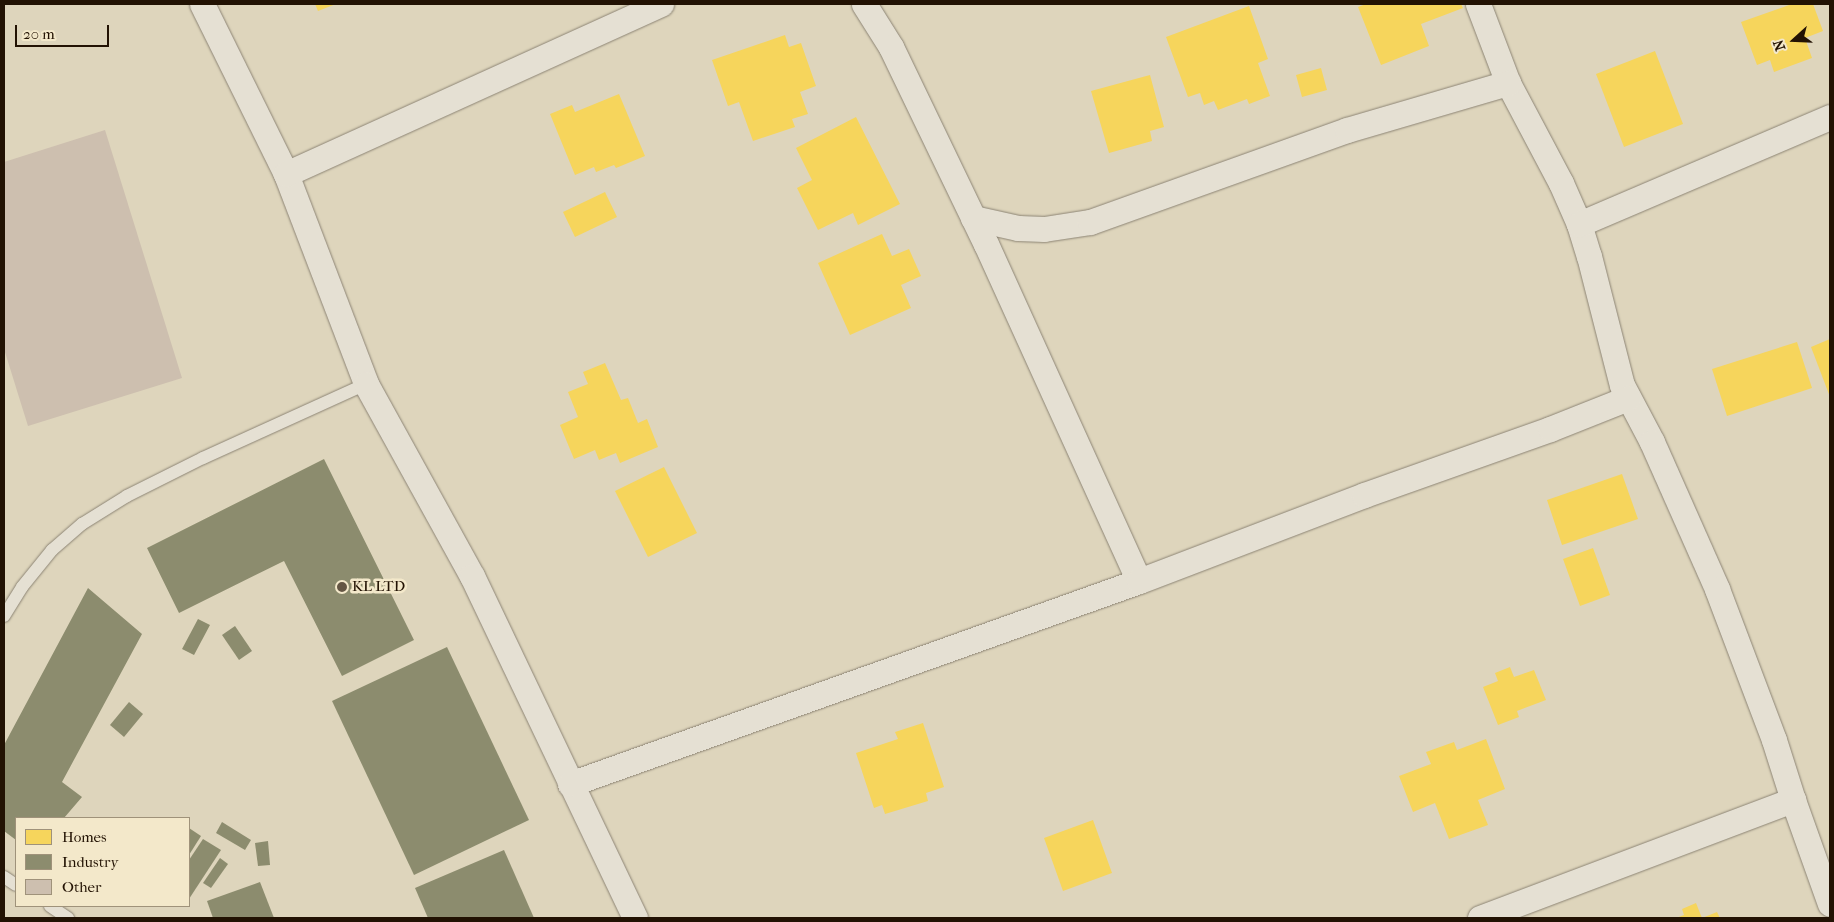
<!DOCTYPE html>
<html>
<head>
<meta charset="utf-8">
<style>
  body { margin:0 }
  #map { position:relative; width:1834px; height:922px; overflow:hidden; background:#ded5bc; font-family:"IM FELL French Canon",serif }
  div>[style] { position:absolute }
  [style*='--x'] { left:calc(var(--x)*1px); top:calc(var(--y)*1px); width:calc(var(--w)*1px); rotate:calc(var(--a)*1deg) }
  .homes>* { inset:0; background:#f6d55c }
  .industry>* { inset:0; background:#8c8c6e }
  .building>* { inset:0; background:#cdbfaf }
  .roads { filter:drop-shadow(0 0 1px #8c8474) drop-shadow(0 0 1px #8c8474) }
  .service>* { height:12px; margin:-6px; padding:0 6px; transform-origin:6px; border-radius:6px; background:#e5e0d3 }
  .minor>* { height:25px; margin:-12.5px; padding:0 12.5px; transform-origin:12.5px; border-radius:12.5px; background:#e5e0d3 }
  .dots>* { width:14px; height:14px; translate:-50% -50%; box-sizing:border-box; border:2px solid #f3e8ca; border-radius:50% }
  span { translate:-50% -50%; white-space:nowrap; text-align:center; line-height:1.15; -webkit-text-stroke:5px #f3e8ca; paint-order:stroke }
  .poi-label { font-size:15px; color:#221203 }
  .left { translate:0 -50%; text-align:left }
  .frame { position:absolute; inset:0; border:5px solid #221203; pointer-events:none }
  .legend { position:absolute; left:15px; top:817px; width:175px; height:90px; box-sizing:border-box; background:#f3e8ca; border:1px solid #9f927a; margin:0; padding:6px 9px; list-style:none; font-size:15px; color:#221203 }
  .legend li { display:flex; align-items:center; gap:10px; height:25px }
  .legend b { width:25px; border:1px solid #9f927a }
  .north { position:absolute; left:1769px; top:15px; width:50px; height:50px; -webkit-text-stroke:4px #f3e8ca; paint-order:stroke; rotate:250deg; font-size:14px; font-weight:700; line-height:20px; text-align:center; color:#221203 }
  .north::after { content:''; display:block; margin:auto; width:18px; height:22px; background:#221203; clip-path:polygon(50% 0,100% 100%,50% 72%,0 100%) }
  .scale { position:absolute; left:15px; top:25px; width:94px; height:22px; box-sizing:border-box; border:2px solid #221203; border-top:0; padding-left:6px; font-size:15px; line-height:18px; white-space:nowrap; color:#221203; -webkit-text-stroke:4px #f3e8ca; paint-order:stroke }
</style>
</head>
<body>
<div id="map">
  <div class="homes">
    <i style="clip-path:polygon(315px 4px,336px 4px,318px 11px)"></i>
    <i style="clip-path:polygon(1366px 4px,1461px 4px,1463px 8px,1421px 24px,1429px 46px,1381px 65px,1358px 7px)"></i>
    <i style="clip-path:polygon(1792px 4px,1813px 4px,1823px 31px,1805px 38px,1812px 58px,1774px 72px,1770px 60px,1757px 65px,1741px 22px)"></i>
    <i style="clip-path:polygon(1249px 6px,1268px 59px,1258px 63px,1270px 96px,1249px 104px,1247px 99px,1218px 110px,1214px 101px,1204px 105px,1200px 93px,1188px 97px,1166px 37px)"></i>
    <i style="clip-path:polygon(785px 35px,789px 47px,801px 43px,816px 86px,800px 92px,808px 114px,792px 119px,795px 127px,753px 141px,739px 102px,728px 106px,712px 60px)"></i>
    <i style="clip-path:polygon(1655px 51px,1683px 124px,1624px 147px,1596px 74px)"></i>
    <i style="clip-path:polygon(1321px 68px,1327px 90px,1302px 97px,1296px 75px)"></i>
    <i style="clip-path:polygon(1150px 75px,1164px 127px,1150px 131px,1152px 141px,1109px 153px,1091px 91px)"></i>
    <i style="clip-path:polygon(619px 94px,645px 156px,616px 168px,614px 165px,596px 172px,594px 167px,575px 175px,550px 114px,572px 105px,575px 112px)"></i>
    <i style="clip-path:polygon(856px 117px,900px 204px,858px 225px,853px 213px,818px 230px,797px 188px,812px 180px,796px 148px)"></i>
    <i style="clip-path:polygon(605px 192px,617px 217px,575px 237px,563px 212px)"></i>
    <i style="clip-path:polygon(882px 234px,892px 256px,909px 249px,921px 276px,901px 285px,911px 308px,850px 335px,818px 263px)"></i>
    <i style="clip-path:polygon(1830px 339px,1830px 397px,1811px 347px)"></i>
    <i style="clip-path:polygon(1797px 342px,1812px 388px,1727px 416px,1712px 369px)"></i>
    <i style="clip-path:polygon(605px 363px,621px 400px,628px 398px,638px 423px,647px 419px,658px 447px,620px 463px,616px 453px,599px 460px,595px 450px,574px 459px,560px 425px,578px 417px,568px 392px,588px 384px,583px 372px)"></i>
    <i style="clip-path:polygon(664px 467px,697px 533px,648px 557px,615px 491px)"></i>
    <i style="clip-path:polygon(1622px 474px,1638px 519px,1562px 545px,1547px 500px)"></i>
    <i style="clip-path:polygon(1593px 548px,1610px 595px,1580px 606px,1563px 559px)"></i>
    <i style="clip-path:polygon(1510px 667px,1514px 677px,1534px 670px,1546px 700px,1517px 711px,1519px 717px,1498px 725px,1483px 687px,1498px 681px,1495px 673px)"></i>
    <i style="clip-path:polygon(923px 723px,944px 787px,926px 793px,928px 801px,885px 814px,882px 805px,874px 808px,856px 753px,898px 739px,895px 732px)"></i>
    <i style="clip-path:polygon(1486px 739px,1505px 789px,1478px 800px,1488px 825px,1449px 839px,1435px 803px,1413px 812px,1399px 776px,1431px 764px,1426px 752px,1454px 742px,1457px 750px)"></i>
    <i style="clip-path:polygon(1093px 820px,1112px 873px,1063px 891px,1044px 838px)"></i>
    <i style="clip-path:polygon(1696px 903px,1702px 918px,1717px 912px,1720px 918px,1676px 918px,1684px 915px,1682px 909px)"></i>
  </div>
  <div class="industry">
    <i style="clip-path:polygon(324px 459px,414px 640px,342px 676px,284px 561px,179px 613px,147px 548px)"></i>
    <i style="clip-path:polygon(88px 588px,142px 634px,62px 782px,82px 797px,64px 818px,16px 818px,16px 840px,4px 831px,4px 745px)"></i>
    <i style="clip-path:polygon(198px 619px,210px 625px,194px 655px,182px 649px)"></i>
    <i style="clip-path:polygon(235px 626px,252px 651px,239px 660px,222px 635px)"></i>
    <i style="clip-path:polygon(447px 647px,529px 820px,414px 875px,332px 701px)"></i>
    <i style="clip-path:polygon(129px 702px,143px 714px,124px 737px,110px 725px)"></i>
    <i style="clip-path:polygon(222px 822px,251px 840px,245px 850px,216px 833px)"></i>
    <i style="clip-path:polygon(189px 828px,201px 836px,189px 855px)"></i>
    <i style="clip-path:polygon(203px 839px,221px 850px,189px 899px,189px 860px)"></i>
    <i style="clip-path:polygon(268px 841px,270px 865px,258px 866px,255px 843px)"></i>
    <i style="clip-path:polygon(504px 850px,534px 918px,428px 918px,415px 888px)"></i>
    <i style="clip-path:polygon(220px 858px,228px 864px,211px 888px,203px 883px)"></i>
    <i style="clip-path:polygon(260px 882px,274px 918px,213px 918px,207px 901px)"></i>
  </div>
  <div class="building">
    <i style="clip-path:polygon(105px 130px,182px 378px,28px 426px,4px 349px,4px 162px)"></i>
  </div>
  <div class="roads">
    <div class="service">
      <i style="--x:4;--y:616;--w:34;--a:-58"></i>
      <i style="--x:22;--y:587;--w:48;--a:-51"></i>
      <i style="--x:52;--y:550;--w:40;--a:-41"></i>
      <i style="--x:82;--y:524;--w:53;--a:-31.9"></i>
      <i style="--x:127;--y:496;--w:85;--a:-26.6"></i>
      <i style="--x:203;--y:458;--w:179;--a:-24.4"></i>
      <i style="--x:4;--y:877;--w:14;--a:34"></i>
      <i style="--x:50;--y:906;--w:22;--a:34"></i>
    </div>
    <div class="minor">
      <i style="--x:202;--y:4;--w:190;--a:63.7"></i>
      <i style="--x:286;--y:174;--w:225;--a:69.1"></i>
      <i style="--x:366;--y:384;--w:219;--a:61.1"></i>
      <i style="--x:472;--y:576;--w:379;--a:64.5"></i>
      <i style="--x:864;--y:4;--w:51;--a:57.9"></i>
      <i style="--x:891;--y:47;--w:219;--a:64.3"></i>
      <i style="--x:986;--y:244;--w:370;--a:65.6"></i>
      <i style="--x:1478;--y:4;--w:85;--a:69.2"></i>
      <i style="--x:1508;--y:83;--w:113;--a:62.1"></i>
      <i style="--x:1561;--y:183;--w:45;--a:66.3"></i>
      <i style="--x:1579;--y:224;--w:34;--a:73"></i>
      <i style="--x:1589;--y:256;--w:133;--a:75.7"></i>
      <i style="--x:1622;--y:385;--w:64;--a:62.2"></i>
      <i style="--x:1652;--y:442;--w:161;--a:66.1"></i>
      <i style="--x:1717;--y:589;--w:161;--a:69.3"></i>
      <i style="--x:1774;--y:740;--w:63;--a:72.4"></i>
      <i style="--x:1793;--y:800;--w:110;--a:70.4"></i>
      <i style="--x:286;--y:174;--w:412;--a:-24.4"></i>
      <i style="--x:973;--y:218;--w:46;--a:12.5"></i>
      <i style="--x:1018;--y:228;--w:26;--a:2"></i>
      <i style="--x:1044;--y:229;--w:47;--a:-8.7"></i>
      <i style="--x:1090;--y:222;--w:273;--a:-19.7"></i>
      <i style="--x:1347;--y:130;--w:168;--a:-16.3"></i>
      <i style="--x:1579;--y:224;--w:273;--a:-23.1"></i>
      <i style="--x:570;--y:784;--w:604;--a:-19.63"></i>
      <i style="--x:1139;--y:581;--w:241;--a:-20.9"></i>
      <i style="--x:1364;--y:495;--w:197;--a:-19.5"></i>
      <i style="--x:1550;--y:429;--w:84;--a:-21.7"></i>
      <i style="--x:1480;--y:918;--w:335;--a:-20.7"></i>
    </div>
  </div>
  <div class="dots">
    <i style="left:342px;top:587px;background:#645644"></i>
  </div>
  <div class="poi-label">
    <span class="left" style="left:352px;top:587px">KL LTD</span>
  </div>
  <div class="frame"></div>
  <ul class="legend">
  <li><b style="height:14px;background:#f6d55c"></b>Homes</li>
  <li><b style="height:14px;background:#8c8c6e"></b>Industry</li>
  <li><b style="height:14px;background:#cdbfaf"></b>Other</li>
  </ul>
  <div class="north">N</div>
  <div class="scale">20 m</div>
</div>
</body>
</html>
